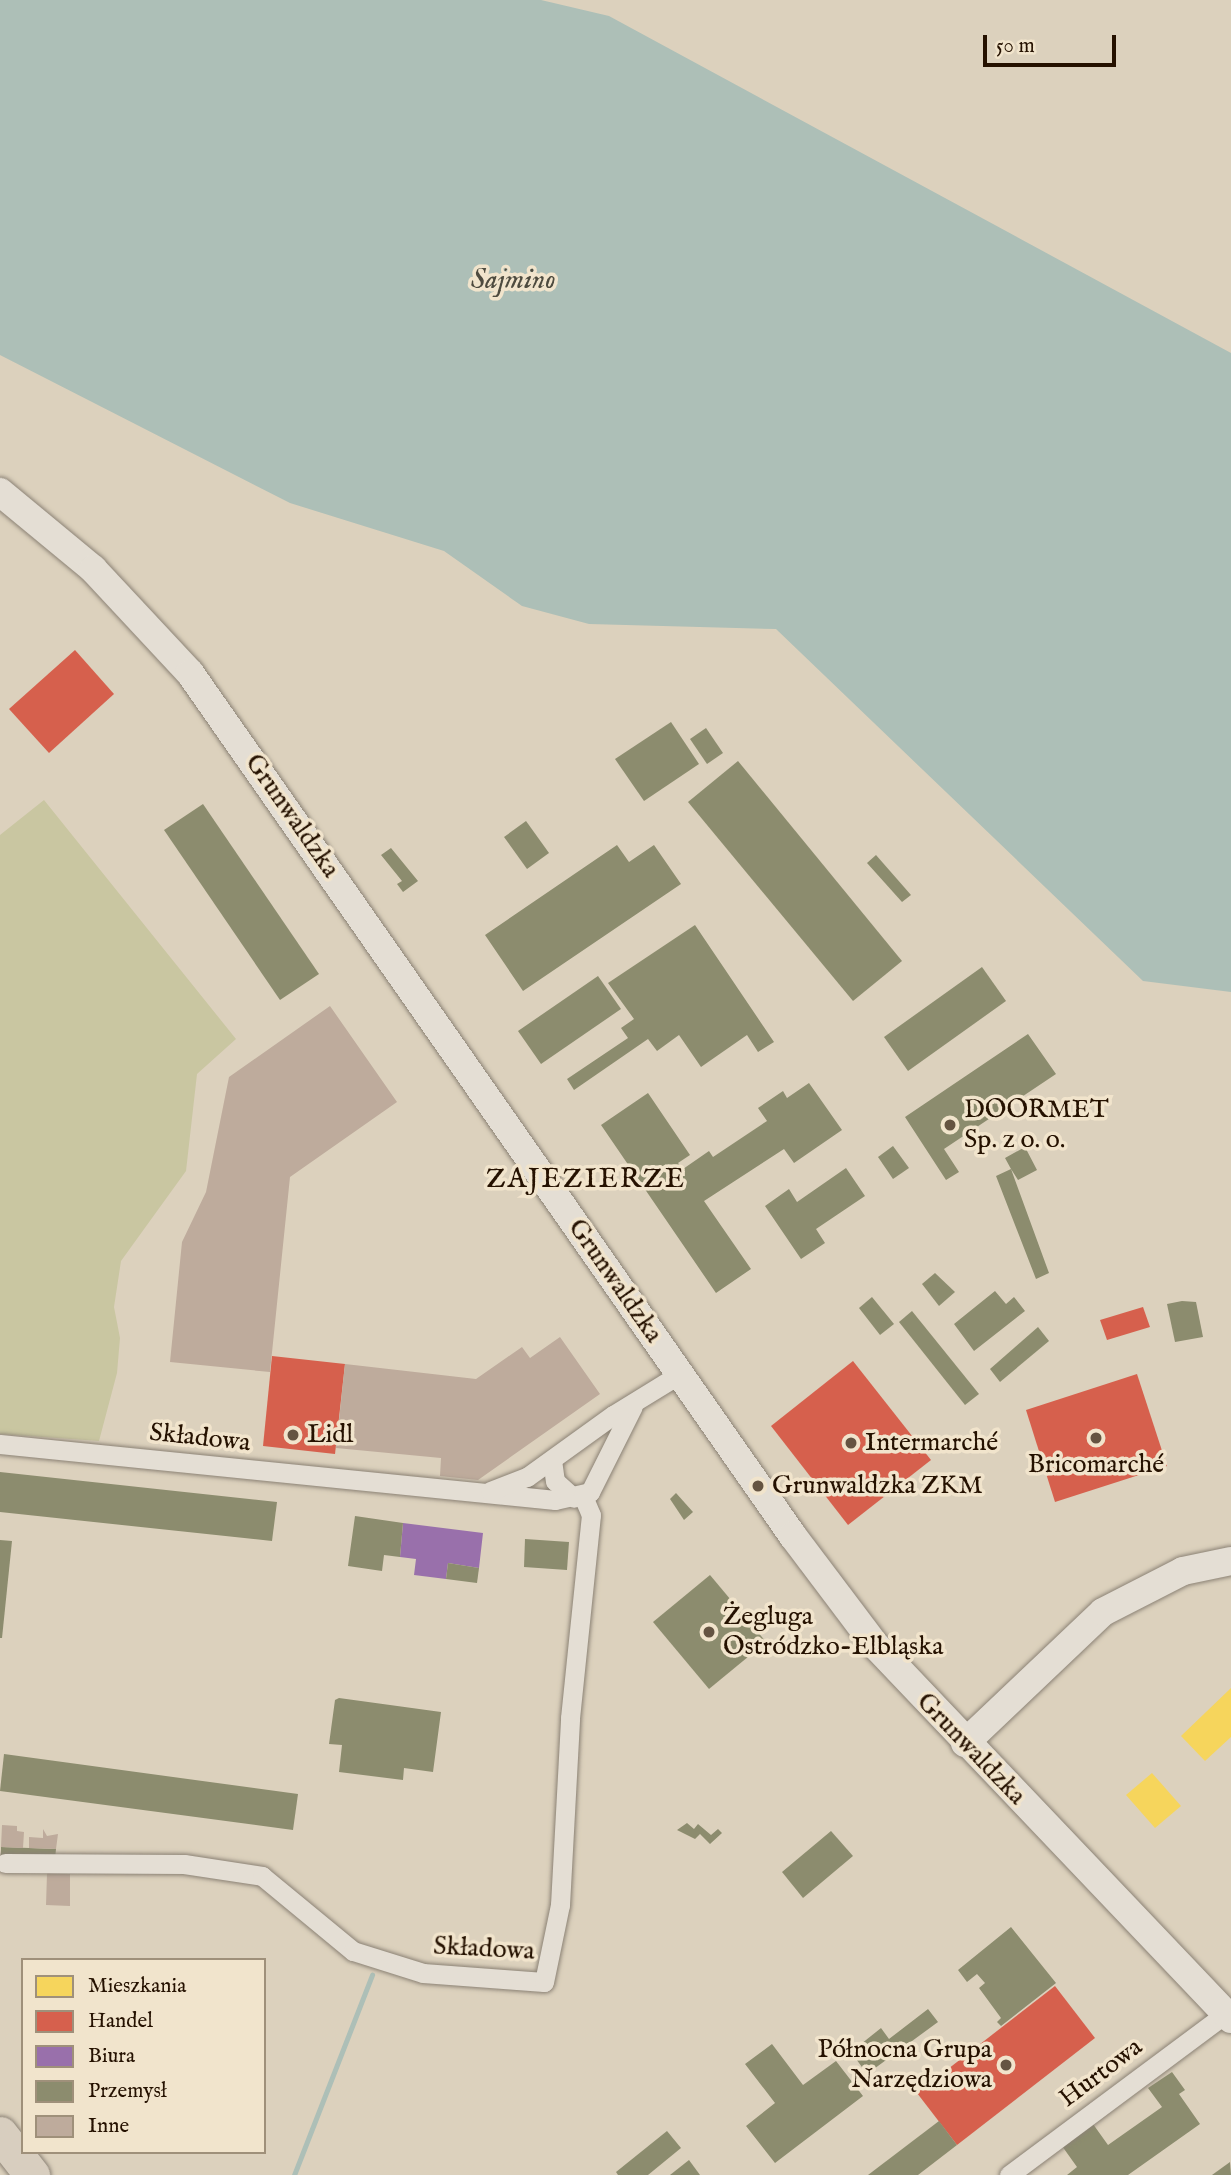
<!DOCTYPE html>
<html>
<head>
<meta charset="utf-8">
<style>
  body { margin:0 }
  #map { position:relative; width:1231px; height:2175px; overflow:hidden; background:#dcd1bd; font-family:"IM FELL English",serif }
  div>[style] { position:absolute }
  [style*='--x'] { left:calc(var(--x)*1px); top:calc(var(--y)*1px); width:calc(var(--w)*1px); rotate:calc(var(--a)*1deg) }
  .green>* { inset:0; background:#c9c6a1 }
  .water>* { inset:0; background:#adbfb7 }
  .homes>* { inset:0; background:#f6d55c }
  .shops>* { inset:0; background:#d6604d }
  .offices>* { inset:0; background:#9970ab }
  .industry>* { inset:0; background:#8c8c6e }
  .stream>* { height:5px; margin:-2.5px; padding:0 2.5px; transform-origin:2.5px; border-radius:2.5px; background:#adbfb7 }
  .building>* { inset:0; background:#beab9c }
  .roads { filter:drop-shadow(0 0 2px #8b8275) drop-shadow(0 0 2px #8b8275) }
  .street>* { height:19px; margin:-9.5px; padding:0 9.5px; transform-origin:9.5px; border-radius:9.5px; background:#e4ded4 }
  .secondary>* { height:28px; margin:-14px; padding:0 14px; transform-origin:14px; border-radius:14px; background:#e4ded4 }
  .highway>* { height:35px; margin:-17.5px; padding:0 17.5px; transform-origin:17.5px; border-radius:17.5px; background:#d8cebf }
  .dots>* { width:19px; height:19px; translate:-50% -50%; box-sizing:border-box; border:4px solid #f1e4cc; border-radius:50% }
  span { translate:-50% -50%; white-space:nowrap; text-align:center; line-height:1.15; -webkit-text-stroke:7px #f1e4cc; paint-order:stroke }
  .street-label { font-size:26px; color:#251100 }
  .poi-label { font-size:26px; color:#251100 }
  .left { translate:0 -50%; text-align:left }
  .right { translate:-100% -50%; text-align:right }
  .water-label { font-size:28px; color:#4e4b3f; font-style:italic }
  .neighbourhood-label { font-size:28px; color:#251100; letter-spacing:2px }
  .legend { position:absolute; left:21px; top:1958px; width:245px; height:196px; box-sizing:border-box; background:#f1e4cc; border:2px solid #9f907a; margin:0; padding:9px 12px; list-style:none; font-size:21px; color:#251100 }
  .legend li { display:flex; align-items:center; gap:14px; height:35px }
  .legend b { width:35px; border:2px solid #9f907a }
  .scale { position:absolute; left:983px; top:35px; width:133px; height:32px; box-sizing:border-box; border:4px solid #251100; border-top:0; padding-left:9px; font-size:21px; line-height:24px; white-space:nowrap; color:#251100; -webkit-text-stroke:5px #f1e4cc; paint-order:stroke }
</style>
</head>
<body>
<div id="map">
  <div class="green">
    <i style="clip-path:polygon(44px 800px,236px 1039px,197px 1074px,186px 1171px,121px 1261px,114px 1307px,120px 1338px,117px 1373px,99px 1441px,0 1434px,0 835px)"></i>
  </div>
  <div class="water">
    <i style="clip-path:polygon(0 0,541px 0,609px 16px,1231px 353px,1231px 992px,1143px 981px,776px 629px,589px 624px,522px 606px,444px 551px,290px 503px,0 355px)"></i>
  </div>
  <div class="homes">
    <i style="clip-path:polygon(1231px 1688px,1231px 1737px,1205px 1761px,1181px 1736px)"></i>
    <i style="clip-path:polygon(1152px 1773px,1181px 1806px,1155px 1828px,1126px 1795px)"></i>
  </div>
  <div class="shops">
    <i style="clip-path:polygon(75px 650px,114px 694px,49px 753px,9px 709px)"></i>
    <i style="clip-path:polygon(1143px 1307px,1150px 1327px,1107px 1340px,1100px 1320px)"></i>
    <i style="clip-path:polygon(272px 1356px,345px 1364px,335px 1454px,263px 1446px)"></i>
    <i style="clip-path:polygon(853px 1361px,931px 1460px,848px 1525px,771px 1426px)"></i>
    <i style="clip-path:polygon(1137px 1374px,1167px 1466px,1055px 1502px,1026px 1410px)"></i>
    <i style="clip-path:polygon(1055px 1986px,1095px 2038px,957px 2145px,917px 2093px)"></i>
  </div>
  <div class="offices">
    <i style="clip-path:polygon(403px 1523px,483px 1533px,479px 1568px,448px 1563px,446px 1579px,414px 1575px,416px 1559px,400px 1557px)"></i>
  </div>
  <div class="industry">
    <i style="clip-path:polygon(671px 722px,699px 764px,644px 801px,615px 759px)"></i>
    <i style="clip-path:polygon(706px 728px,723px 753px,707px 764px,690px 739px)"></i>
    <i style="clip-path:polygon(738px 761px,902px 961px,853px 1001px,688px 802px)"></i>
    <i style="clip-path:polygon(203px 804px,319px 974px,280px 1000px,164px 830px)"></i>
    <i style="clip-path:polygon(526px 821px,549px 853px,527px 869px,504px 837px)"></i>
    <i style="clip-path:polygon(617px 845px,629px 862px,654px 845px,681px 884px,523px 991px,485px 935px)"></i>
    <i style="clip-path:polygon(391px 848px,418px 881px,403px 892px,397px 884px,402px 881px,381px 855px)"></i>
    <i style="clip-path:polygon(876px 855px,911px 895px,902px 902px,867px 863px)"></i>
    <i style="clip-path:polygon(695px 925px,774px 1042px,758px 1052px,747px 1035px,701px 1067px,679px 1035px,657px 1051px,648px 1039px,574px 1090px,567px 1079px,628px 1038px,621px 1028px,634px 1019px,608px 983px)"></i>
    <i style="clip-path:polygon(982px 967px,1006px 1001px,908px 1071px,884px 1037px)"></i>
    <i style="clip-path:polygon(598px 976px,621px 1009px,541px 1064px,518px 1031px)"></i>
    <i style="clip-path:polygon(1028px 1034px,1056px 1074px,944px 1149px,959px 1172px,946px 1180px,905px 1117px)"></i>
    <i style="clip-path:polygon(809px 1083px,842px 1130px,794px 1163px,784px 1149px,704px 1201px,751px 1269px,716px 1293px,601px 1125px,648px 1093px,690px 1155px,678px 1163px,683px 1169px,709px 1151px,713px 1157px,767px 1121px,758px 1108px,783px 1091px,787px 1098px)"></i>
    <i style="clip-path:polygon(893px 1146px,909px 1168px,893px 1179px,878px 1157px)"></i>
    <i style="clip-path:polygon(1025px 1147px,1037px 1170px,1018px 1180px,1011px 1169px,1049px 1273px,1036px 1279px,996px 1176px,1011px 1169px,1005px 1158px)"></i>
    <i style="clip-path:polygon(846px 1168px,865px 1196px,816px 1229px,825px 1243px,801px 1259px,765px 1206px,789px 1189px,797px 1202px)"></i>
    <i style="clip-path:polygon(935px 1273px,955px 1292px,939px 1306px,922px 1284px)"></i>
    <i style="clip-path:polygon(995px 1291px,1006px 1304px,1014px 1297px,1025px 1311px,974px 1351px,954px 1324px)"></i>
    <i style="clip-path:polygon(872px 1297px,894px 1324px,880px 1335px,859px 1308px)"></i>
    <i style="clip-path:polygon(1182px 1301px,1196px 1302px,1203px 1337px,1175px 1342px,1167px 1304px)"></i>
    <i style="clip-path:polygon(912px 1311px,979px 1394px,965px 1405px,899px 1322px)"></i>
    <i style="clip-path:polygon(1038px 1327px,1049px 1341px,1000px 1382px,990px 1369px)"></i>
    <i style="clip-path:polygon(0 1472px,277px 1502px,272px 1541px,0 1512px)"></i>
    <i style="clip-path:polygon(676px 1493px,693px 1512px,684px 1520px,670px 1499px)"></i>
    <i style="clip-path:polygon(355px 1516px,403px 1523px,400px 1557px,384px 1555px,382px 1571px,348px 1566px)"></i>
    <i style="clip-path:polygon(525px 1539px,569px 1542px,567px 1570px,524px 1567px)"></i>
    <i style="clip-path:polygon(0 1540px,12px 1541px,2px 1638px,0 1638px)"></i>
    <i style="clip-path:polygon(448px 1563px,479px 1568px,477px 1583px,446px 1579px)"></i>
    <i style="clip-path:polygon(710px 1575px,766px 1642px,709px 1689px,653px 1622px)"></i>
    <i style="clip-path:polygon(339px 1698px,441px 1712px,433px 1772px,404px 1768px,403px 1780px,339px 1772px,342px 1745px,329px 1744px,335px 1700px)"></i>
    <i style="clip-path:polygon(4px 1754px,298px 1794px,293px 1830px,0 1791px)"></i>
    <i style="clip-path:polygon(687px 1823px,694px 1829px,698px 1824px,711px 1835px,718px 1829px,722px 1833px,710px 1844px,700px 1834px,695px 1839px,677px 1830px)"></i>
    <i style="clip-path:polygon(831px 1831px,853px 1856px,803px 1898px,782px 1872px)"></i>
    <i style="clip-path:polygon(1px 1847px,56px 1849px,55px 1859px,1px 1857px)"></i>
    <i style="clip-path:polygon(1011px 1927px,1056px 1983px,1001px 2026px,997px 2022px,1001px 2018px,979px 1988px,985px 1983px,977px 1974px,967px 1982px,958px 1970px)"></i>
    <i style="clip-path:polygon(928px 2009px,938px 2022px,867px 2074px,851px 2052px,881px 2028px,889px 2039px)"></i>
    <i style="clip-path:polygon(772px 2044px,803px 2085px,836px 2061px,863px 2096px,775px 2163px,746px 2126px,775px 2103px,745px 2064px)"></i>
    <i style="clip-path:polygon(1172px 2072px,1185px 2090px,1179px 2094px,1200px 2124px,1128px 2175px,1067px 2175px,1077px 2167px,1062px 2146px,1093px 2124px,1108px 2145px,1162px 2107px,1148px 2088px)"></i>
    <i style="clip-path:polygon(939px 2121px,957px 2145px,918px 2175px,868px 2175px)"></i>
    <i style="clip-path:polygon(667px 2131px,681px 2148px,648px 2175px,618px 2175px,616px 2172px)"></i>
    <i style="clip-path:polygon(689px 2160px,700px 2175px,670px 2175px)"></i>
    <i style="clip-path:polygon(1230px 2162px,1231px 2175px,1212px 2175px)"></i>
  </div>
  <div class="stream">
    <i style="--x:294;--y:2175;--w:215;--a:-68.7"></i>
  </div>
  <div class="building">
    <i style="clip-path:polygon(330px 1006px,397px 1102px,290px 1177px,270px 1372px,170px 1362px,182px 1242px,206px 1192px,229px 1077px)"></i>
    <i style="clip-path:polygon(560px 1337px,600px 1394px,478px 1480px,440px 1476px,441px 1458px,336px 1448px,345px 1364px,476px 1379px,522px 1347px,530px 1358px)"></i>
    <i style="clip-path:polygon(2px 1825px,17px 1826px,17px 1831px,24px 1832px,23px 1848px,1px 1847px)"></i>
    <i style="clip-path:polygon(43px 1829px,47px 1836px,58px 1834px,56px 1849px,29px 1848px,29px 1837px,43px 1838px)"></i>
    <i style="clip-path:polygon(47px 1873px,70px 1874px,70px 1906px,46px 1905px)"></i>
  </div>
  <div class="roads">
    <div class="street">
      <i style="--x:0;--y:1444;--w:558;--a:5.76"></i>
      <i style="--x:555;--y:1500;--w:36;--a:-13"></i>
      <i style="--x:590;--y:1492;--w:96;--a:-63.4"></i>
      <i style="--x:552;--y:1460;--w:21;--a:82"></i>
      <i style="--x:555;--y:1481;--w:25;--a:42"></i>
      <i style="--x:490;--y:1491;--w:40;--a:-21"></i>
      <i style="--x:527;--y:1477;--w:106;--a:-35.8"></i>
      <i style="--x:613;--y:1415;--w:79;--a:-31.5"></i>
      <i style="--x:5;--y:1863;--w:179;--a:0.3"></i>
      <i style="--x:184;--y:1864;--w:79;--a:8.7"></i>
      <i style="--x:262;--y:1876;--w:118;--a:39.5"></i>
      <i style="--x:353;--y:1951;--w:73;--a:17.4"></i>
      <i style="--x:423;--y:1973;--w:121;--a:4.3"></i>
      <i style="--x:544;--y:1982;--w:79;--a:-78.3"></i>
      <i style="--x:560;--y:1905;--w:187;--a:-86.9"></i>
      <i style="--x:570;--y:1718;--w:204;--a:-84.1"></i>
      <i style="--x:591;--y:1515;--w:21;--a:-113"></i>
      <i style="--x:1009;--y:2175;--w:269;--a:-36.7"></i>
    </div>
    <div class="secondary">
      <i style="--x:0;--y:492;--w:121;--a:39.6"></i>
      <i style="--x:93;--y:569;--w:142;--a:47"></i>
      <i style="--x:190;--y:673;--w:1053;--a:55.06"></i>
      <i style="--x:793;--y:1536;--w:138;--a:53"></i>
      <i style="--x:876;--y:1646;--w:515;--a:46.42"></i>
      <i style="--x:965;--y:1743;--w:190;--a:-43.5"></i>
      <i style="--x:1103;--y:1612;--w:90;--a:-27.1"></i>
      <i style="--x:1183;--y:1571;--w:49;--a:-11.8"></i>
    </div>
    <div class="highway">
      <i style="--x:0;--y:2134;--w:52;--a:52"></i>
    </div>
  </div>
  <div class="dots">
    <i style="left:950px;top:1125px;background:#655442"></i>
    <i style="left:293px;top:1435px;background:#655442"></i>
    <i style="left:1096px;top:1438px;background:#655442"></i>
    <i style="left:851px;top:1443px;background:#655442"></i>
    <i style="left:758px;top:1486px;background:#655442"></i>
    <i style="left:709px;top:1632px;background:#655442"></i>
    <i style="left:1006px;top:2065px;background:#655442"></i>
  </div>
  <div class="street-label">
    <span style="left:292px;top:816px;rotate:55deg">Grunwaldzka</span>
    <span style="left:615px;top:1281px;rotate:55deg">Grunwaldzka</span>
    <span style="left:200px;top:1438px;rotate:6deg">Składowa</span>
    <span style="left:971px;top:1749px;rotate:46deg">Grunwaldzka</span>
    <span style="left:484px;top:1949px;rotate:3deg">Składowa</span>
    <span style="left:1101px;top:2073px;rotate:-37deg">Hurtowa</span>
  </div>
  <div class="poi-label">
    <span class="left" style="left:964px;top:1125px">DOORMET<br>Sp. z o. o.</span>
    <span class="left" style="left:307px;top:1435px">Lidl</span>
    <span class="left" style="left:865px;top:1443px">Intermarché</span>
    <span style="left:1096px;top:1465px">Bricomarché</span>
    <span class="left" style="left:772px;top:1486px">Grunwaldzka ZKM</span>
    <span class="left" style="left:723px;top:1632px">Żegluga<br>Ostródzko-Elbląska</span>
    <span class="right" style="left:992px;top:2065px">Północna Grupa<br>Narzędziowa</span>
  </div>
  <div class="water-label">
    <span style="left:513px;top:281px">Sajmino</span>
  </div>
  <div class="neighbourhood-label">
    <span style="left:586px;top:1180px">ZAJEZIERZE</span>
  </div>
  <ul class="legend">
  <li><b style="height:19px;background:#f6d55c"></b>Mieszkania</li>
  <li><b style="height:19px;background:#d6604d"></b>Handel</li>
  <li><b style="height:19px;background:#9970ab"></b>Biura</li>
  <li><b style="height:19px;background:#8c8c6e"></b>Przemysł</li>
  <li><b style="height:19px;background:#beab9c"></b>Inne</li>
  </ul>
  <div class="scale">50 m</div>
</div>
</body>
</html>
